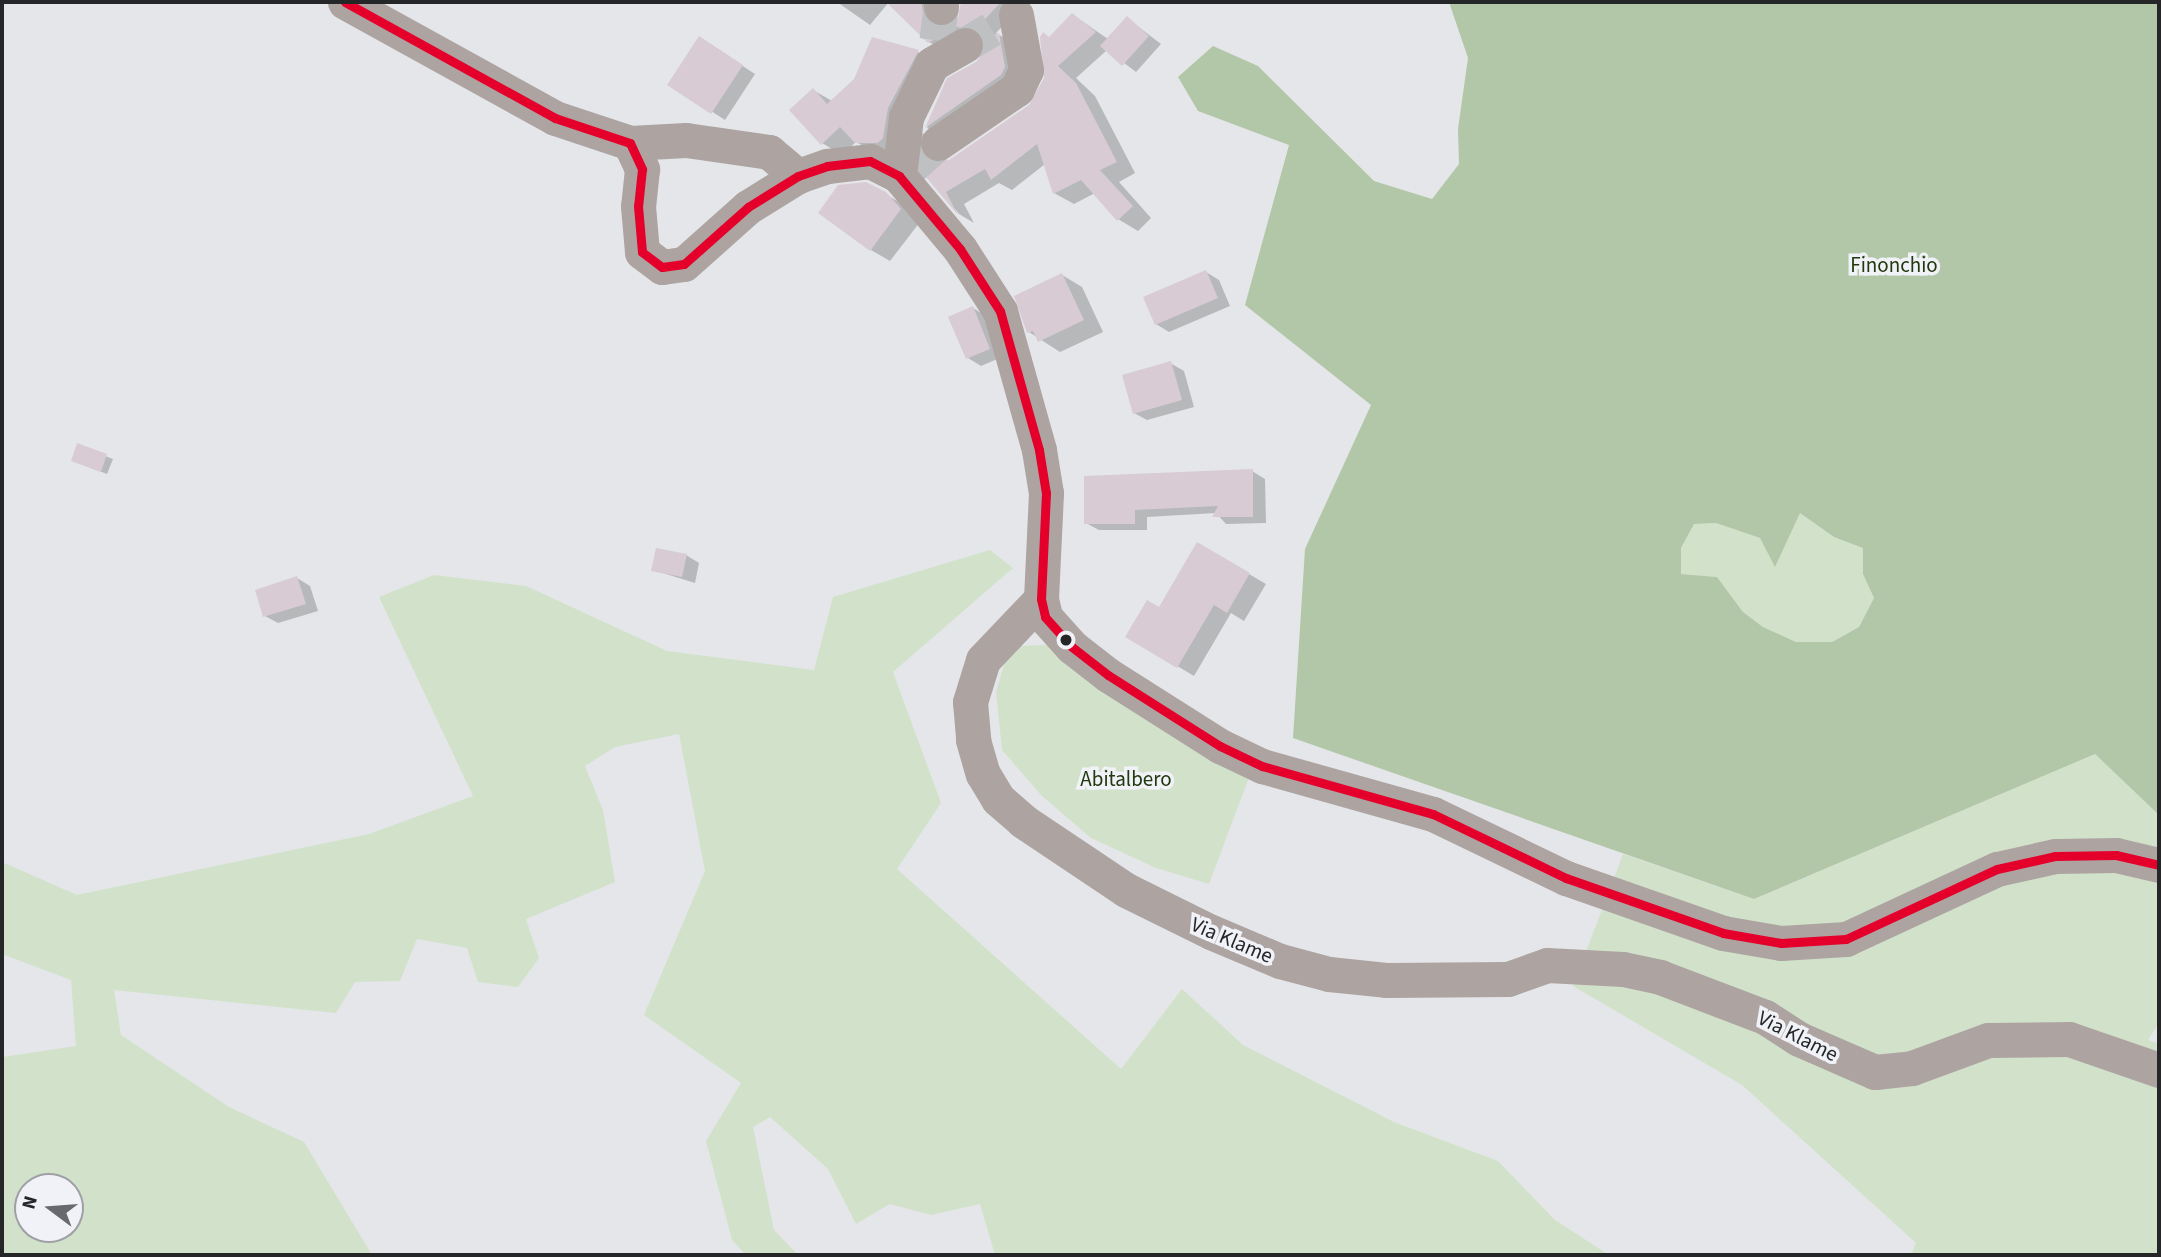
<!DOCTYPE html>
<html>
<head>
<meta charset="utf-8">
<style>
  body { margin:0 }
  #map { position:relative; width:2161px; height:1257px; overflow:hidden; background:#e4e6e9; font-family:"Source Sans 3",sans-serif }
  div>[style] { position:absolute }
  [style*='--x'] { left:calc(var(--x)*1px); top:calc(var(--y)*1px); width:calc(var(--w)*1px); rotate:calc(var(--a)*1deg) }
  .green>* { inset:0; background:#d2e2ca }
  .forest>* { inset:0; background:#b2c7a7 }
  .shadow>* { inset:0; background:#0003 }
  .building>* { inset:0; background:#d8cbd4 }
  .minor-tunnel>* { height:35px; margin-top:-17.5px; transform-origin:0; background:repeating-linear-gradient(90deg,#bec0c2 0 35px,transparent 0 53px) }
  .minor>* { height:35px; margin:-17.5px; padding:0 17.5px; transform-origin:17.5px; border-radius:17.5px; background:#ada4a2 }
  .bus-1>* { height:9px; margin:-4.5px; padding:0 4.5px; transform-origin:4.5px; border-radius:4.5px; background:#e4002b }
  .dots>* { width:19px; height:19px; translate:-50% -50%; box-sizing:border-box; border:4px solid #f0f2f8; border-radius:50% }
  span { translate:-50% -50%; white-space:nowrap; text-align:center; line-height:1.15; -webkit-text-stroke:7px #f0f2f8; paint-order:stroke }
  .park-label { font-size:21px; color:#21390e }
  .street-label { font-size:21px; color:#252628 }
  .frame { position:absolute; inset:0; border:4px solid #252628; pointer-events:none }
  .north { position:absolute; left:14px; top:1173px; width:70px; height:70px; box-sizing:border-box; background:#f0f2f8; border:2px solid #9fa0a5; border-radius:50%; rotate:286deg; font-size:19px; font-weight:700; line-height:28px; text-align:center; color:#252628 }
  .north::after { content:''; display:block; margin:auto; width:24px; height:32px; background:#68696c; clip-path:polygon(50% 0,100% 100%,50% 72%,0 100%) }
</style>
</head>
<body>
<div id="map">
  <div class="green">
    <i style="clip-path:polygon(1799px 512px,1834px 537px,1863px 547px,1863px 574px,1874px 598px,1859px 627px,1832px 642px,1796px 642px,1763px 627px,1743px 612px,1717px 577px,1681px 574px,1681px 548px,1694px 524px,1716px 523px,1760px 538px,1775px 566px)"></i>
    <i style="clip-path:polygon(evenodd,990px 550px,1013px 568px,893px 672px,941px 803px,897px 869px,1121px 1069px,1182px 989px,1243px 1045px,1394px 1122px,1498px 1161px,1555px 1220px,1609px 1255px,995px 1255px,980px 1204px,931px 1215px,890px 1204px,856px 1224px,828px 1169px,770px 1117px,753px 1127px,774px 1230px,798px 1255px,746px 1255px,732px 1240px,706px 1141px,741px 1083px,644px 1015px,705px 871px,679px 734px,615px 747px,585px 766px,603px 810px,615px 882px,526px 919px,539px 958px,518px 987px,478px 982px,467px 948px,417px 939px,400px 981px,355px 982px,336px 1013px,114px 990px,121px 1035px,229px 1107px,304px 1142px,372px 1255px,2px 1255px,2px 1057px,76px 1046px,71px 980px,2px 954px,2px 862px,77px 895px,369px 834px,473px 796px,379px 597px,434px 575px,526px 586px,667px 651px,814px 670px,833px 597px,990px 550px,28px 1187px,70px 1187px,70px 1229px,28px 1229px,28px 1187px)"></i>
    <i style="clip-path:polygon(1049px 645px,1251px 772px,1209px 884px,1156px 868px,1091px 838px,1042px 796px,1002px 750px,996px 692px,1008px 651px,1013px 646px)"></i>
    <i style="clip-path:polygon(2095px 754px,2159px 815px,2159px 1023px,2148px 1040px,2159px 1044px,2159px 1255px,1911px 1255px,1916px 1243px,1742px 1085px,1573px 986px,1623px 854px,1754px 899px)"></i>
  </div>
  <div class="forest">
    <i style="clip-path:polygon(evenodd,1449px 2px,2159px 2px,2159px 815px,2095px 754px,1754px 899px,1293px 738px,1305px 549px,1371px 405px,1245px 305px,1289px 145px,1198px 111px,1178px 77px,1213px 46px,1258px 66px,1374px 181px,1432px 199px,1459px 164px,1458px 129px,1468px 58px,1449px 2px,1800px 513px,1834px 537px,1863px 548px,1863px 574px,1874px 598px,1859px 627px,1832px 642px,1796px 642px,1763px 627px,1743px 612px,1717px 577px,1681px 574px,1681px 548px,1694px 524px,1716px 523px,1760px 538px,1775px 567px,1800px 513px)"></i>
  </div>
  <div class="shadow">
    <i style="clip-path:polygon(837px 2px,929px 2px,937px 10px,939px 28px,960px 18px,963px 2px,1026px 2px,996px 33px,1018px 46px,1024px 79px,946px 138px,927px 128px,949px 80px,984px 57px,993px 37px,972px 35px,945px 51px,929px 42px,889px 2px,870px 25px)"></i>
    <i style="clip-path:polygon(1073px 15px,1108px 39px,1127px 18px,1161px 44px,1136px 72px,1107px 50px,1076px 78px,1095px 96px,1135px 173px,1119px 182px,1151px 218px,1138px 231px,1118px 219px,1095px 193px,1074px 204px,1054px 193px,1045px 164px,1012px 190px,999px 183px,964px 204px,974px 223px,959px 214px,922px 169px,949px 162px,1030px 106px,1046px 78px,1051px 38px)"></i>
    <i style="clip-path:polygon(712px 46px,755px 74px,725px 120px,669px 84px)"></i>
    <i style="clip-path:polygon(918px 52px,937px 63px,903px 150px,876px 153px,856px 142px,842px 155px,822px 143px,813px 90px,832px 101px)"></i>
    <i style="clip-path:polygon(885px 194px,906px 206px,920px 222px,890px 261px,871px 250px)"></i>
    <i style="clip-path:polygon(1206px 272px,1219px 280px,1230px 306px,1169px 332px,1156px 324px)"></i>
    <i style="clip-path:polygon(1062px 275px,1082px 287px,1103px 332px,1060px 352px,1029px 332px)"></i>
    <i style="clip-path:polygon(973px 308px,986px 316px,1002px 357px,981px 366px,968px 358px)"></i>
    <i style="clip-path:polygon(1170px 363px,1184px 371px,1194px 407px,1147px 420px,1134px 413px)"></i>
    <i style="clip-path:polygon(79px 446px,113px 459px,107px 474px,73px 461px)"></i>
    <i style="clip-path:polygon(1252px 471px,1265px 479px,1266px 523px,1226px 524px,1216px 513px,1147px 517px,1147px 530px,1099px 530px,1086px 523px)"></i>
    <i style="clip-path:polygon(1198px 544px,1266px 584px,1244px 621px,1231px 613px,1194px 676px,1127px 636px,1160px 609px)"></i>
    <i style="clip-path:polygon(686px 555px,699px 563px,695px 583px,653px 570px)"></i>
    <i style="clip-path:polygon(297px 578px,310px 586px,318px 611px,278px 623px,265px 616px)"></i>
  </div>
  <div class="building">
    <i style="clip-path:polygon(886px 2px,921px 2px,924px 18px,940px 27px,958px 18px,961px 2px,1001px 2px,976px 29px,956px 27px,928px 43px)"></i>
    <i style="clip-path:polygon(1072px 13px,1096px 32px,1058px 66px,1076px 83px,1117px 162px,1100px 170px,1133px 206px,1117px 221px,1081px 180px,1053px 194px,1037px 144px,991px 180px,985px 169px,946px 192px,958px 215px,920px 170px,922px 155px,930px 161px,949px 160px,1029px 105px,1044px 78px,1040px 37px,1043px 32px,1049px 37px)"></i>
    <i style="clip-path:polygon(1127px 16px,1149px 36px,1122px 66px,1100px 46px)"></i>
    <i style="clip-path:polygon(999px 33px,1005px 67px,1001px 75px,925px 128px,947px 78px,976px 62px,983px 54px,983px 38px)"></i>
    <i style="clip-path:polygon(699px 36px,743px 65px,711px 114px,667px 85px)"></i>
    <i style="clip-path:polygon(872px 37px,919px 50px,888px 108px,883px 138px,878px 143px,855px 143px,840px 127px,821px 145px,789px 110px,813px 88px,827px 104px,854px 79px)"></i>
    <i style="clip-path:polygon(866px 182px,886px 192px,901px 209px,870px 251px,818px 213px,838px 185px)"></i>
    <i style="clip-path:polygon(1206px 270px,1218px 298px,1155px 325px,1143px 297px)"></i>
    <i style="clip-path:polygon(1062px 273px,1084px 320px,1038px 342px,1033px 331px,1027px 333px,1014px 296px)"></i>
    <i style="clip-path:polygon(973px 306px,990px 349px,966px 359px,948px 317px)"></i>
    <i style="clip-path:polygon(1171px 361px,1182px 400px,1133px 414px,1122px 375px)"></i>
    <i style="clip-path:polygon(77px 443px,107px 454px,101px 472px,71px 461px)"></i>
    <i style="clip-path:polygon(1253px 469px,1253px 517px,1212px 517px,1218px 506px,1135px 510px,1135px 524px,1084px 524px,1084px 476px)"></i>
    <i style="clip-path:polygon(1197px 542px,1250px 573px,1227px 613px,1214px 605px,1177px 668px,1125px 637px,1147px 600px,1159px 607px)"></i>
    <i style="clip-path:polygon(656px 548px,687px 554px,682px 577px,651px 571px)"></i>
    <i style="clip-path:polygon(297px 576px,306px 604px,263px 617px,255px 590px)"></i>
  </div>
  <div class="minor-tunnel">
    <i style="--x:937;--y:40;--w:33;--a:-83"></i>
    <i style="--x:965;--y:45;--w:31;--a:-31"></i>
    <i style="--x:909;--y:169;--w:39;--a:-42"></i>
  </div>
  <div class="minor">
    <i style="--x:345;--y:2;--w:240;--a:28.9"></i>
    <i style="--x:555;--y:118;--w:79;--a:18.4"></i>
    <i style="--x:630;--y:143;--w:29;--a:65"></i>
    <i style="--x:642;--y:169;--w:37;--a:96"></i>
    <i style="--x:638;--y:206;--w:46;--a:85"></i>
    <i style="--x:642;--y:252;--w:25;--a:37"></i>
    <i style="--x:662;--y:267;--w:22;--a:-8"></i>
    <i style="--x:684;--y:264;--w:86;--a:-41.7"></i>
    <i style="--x:748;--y:207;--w:59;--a:-31.8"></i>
    <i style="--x:798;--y:176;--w:31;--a:-19"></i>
    <i style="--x:827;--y:166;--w:43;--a:-6.6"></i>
    <i style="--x:870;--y:161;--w:33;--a:27"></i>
    <i style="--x:899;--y:176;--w:95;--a:50.1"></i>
    <i style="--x:960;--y:249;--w:74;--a:57.2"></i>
    <i style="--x:1000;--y:311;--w:144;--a:74.3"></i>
    <i style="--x:1039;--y:450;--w:44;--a:80.8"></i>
    <i style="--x:1046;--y:493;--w:106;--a:92.7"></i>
    <i style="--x:1041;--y:599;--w:18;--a:77"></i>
    <i style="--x:1045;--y:617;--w:40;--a:48"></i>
    <i style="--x:1072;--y:647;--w:46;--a:37.9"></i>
    <i style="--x:1108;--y:675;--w:133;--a:32.4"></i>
    <i style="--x:1220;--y:746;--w:47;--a:25.5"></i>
    <i style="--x:1262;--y:766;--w:178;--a:15.7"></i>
    <i style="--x:1433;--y:814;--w:148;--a:25.7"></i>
    <i style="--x:1566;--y:878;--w:166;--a:19.3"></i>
    <i style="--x:1723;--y:933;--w:59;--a:9.8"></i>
    <i style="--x:1781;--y:943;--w:65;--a:-3.5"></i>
    <i style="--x:1846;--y:939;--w:166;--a:-24.9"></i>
    <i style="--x:1997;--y:869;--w:59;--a:-12.6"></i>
    <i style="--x:2055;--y:856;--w:61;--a:-0.9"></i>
    <i style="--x:2116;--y:855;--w:44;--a:13.1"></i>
    <i style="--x:941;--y:7;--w:5;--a:-90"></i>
    <i style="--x:630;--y:143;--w:56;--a:-3.1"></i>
    <i style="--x:686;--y:140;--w:84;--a:8.2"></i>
    <i style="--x:769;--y:152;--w:38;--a:40"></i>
    <i style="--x:938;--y:143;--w:96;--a:-34.4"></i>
    <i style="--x:1017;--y:89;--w:21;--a:-65"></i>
    <i style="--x:1026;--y:70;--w:56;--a:-100.3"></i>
    <i style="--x:899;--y:176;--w:59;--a:-83.2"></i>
    <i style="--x:906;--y:117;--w:59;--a:-63.9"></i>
    <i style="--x:932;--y:64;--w:38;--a:-30"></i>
    <i style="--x:1041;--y:599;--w:84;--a:133.6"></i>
    <i style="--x:983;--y:660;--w:44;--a:107.2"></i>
    <i style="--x:970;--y:702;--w:38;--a:85"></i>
    <i style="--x:973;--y:740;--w:35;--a:74"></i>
    <i style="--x:983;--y:774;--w:29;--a:59"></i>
    <i style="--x:998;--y:799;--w:33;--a:41"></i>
    <i style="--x:1023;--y:821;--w:124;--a:33.8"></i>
    <i style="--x:1126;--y:890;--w:95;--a:26.3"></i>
    <i style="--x:1211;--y:932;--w:75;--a:22.8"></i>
    <i style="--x:1280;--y:961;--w:51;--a:14.9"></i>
    <i style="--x:1329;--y:974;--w:57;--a:6"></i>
    <i style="--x:1386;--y:980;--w:122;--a:-0.5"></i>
    <i style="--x:1508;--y:979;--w:41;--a:-19.7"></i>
    <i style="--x:1547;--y:965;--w:76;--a:3"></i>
    <i style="--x:1623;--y:969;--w:38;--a:12"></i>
    <i style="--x:1660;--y:977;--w:112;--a:20.9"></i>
    <i style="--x:1765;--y:1017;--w:40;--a:32.9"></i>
    <i style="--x:1799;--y:1039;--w:83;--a:23.5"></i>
    <i style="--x:1875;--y:1072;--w:37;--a:-6"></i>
    <i style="--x:1912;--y:1068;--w:81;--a:-20.2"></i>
    <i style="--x:1988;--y:1040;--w:81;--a:-0.7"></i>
    <i style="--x:2069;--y:1039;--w:95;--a:19"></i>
  </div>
  <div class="bus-1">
    <i style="--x:345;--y:2;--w:240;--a:28.9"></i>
    <i style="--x:555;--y:118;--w:79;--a:18.4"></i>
    <i style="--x:630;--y:143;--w:29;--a:65"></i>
    <i style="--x:642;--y:169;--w:37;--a:96"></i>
    <i style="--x:638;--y:206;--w:46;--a:85"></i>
    <i style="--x:642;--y:252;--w:25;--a:37"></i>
    <i style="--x:662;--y:267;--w:22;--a:-8"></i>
    <i style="--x:684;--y:264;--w:86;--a:-41.7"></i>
    <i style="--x:748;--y:207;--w:59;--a:-31.8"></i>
    <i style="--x:798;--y:176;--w:31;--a:-19"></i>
    <i style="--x:827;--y:166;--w:43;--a:-6.6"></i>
    <i style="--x:870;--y:161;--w:33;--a:27"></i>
    <i style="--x:899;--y:176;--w:95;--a:50.1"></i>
    <i style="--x:960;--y:249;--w:74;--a:57.2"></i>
    <i style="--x:1000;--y:311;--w:144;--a:74.3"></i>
    <i style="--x:1039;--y:450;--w:44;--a:80.8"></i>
    <i style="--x:1046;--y:493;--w:106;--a:92.7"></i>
    <i style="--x:1041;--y:599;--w:18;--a:77"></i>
    <i style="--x:1045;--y:617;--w:40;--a:48"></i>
    <i style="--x:1072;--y:647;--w:46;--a:37.9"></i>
    <i style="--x:1108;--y:675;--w:133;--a:32.4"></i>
    <i style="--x:1220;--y:746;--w:47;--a:25.5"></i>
    <i style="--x:1262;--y:766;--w:178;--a:15.7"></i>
    <i style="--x:1433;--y:814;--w:148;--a:25.7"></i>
    <i style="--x:1566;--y:878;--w:166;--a:19.3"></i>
    <i style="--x:1723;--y:933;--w:59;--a:9.8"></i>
    <i style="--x:1781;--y:943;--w:65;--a:-3.5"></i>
    <i style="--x:1846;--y:939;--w:166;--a:-24.9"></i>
    <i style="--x:1997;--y:869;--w:59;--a:-12.6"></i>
    <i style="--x:2055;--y:856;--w:61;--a:-0.9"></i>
    <i style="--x:2116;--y:855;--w:44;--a:13.1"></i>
  </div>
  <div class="dots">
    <i style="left:1066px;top:640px;background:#252628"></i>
  </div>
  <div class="park-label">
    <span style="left:1894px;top:265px">Finonchio</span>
    <span style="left:1126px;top:779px">Abitalbero</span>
  </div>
  <div class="street-label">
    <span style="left:1232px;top:940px;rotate:23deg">Via Klame</span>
    <span style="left:1798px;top:1036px;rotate:27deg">Via Klame</span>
  </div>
  <div class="frame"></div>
  <div class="north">N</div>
</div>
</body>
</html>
